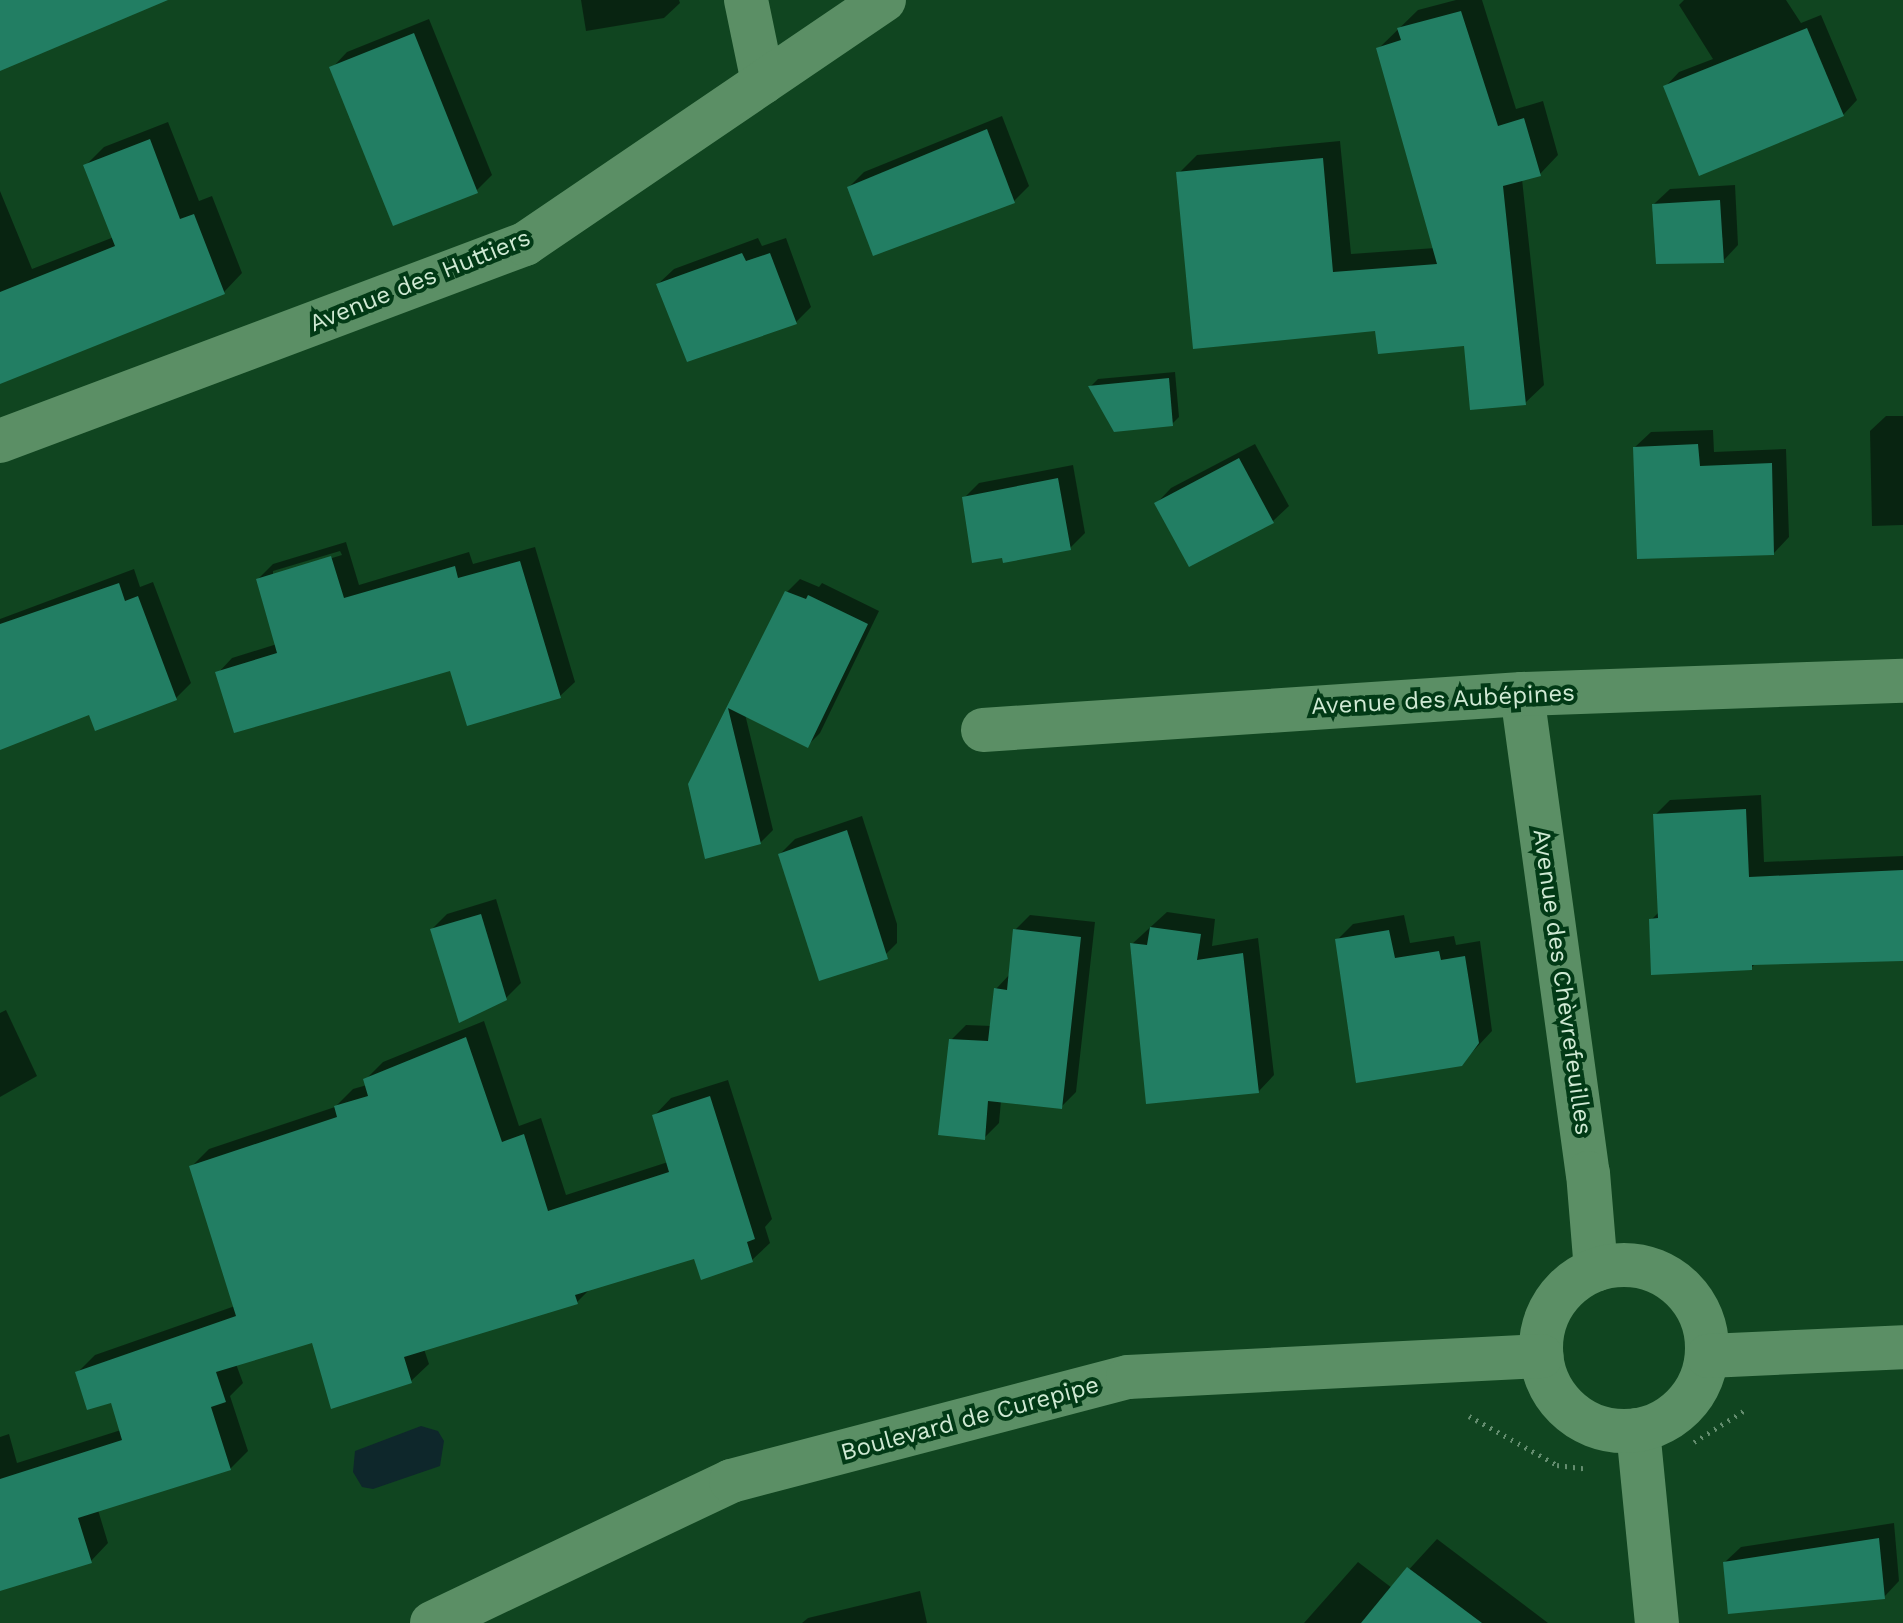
<!DOCTYPE html>
<html>
<head>
<meta charset="utf-8">
<style>
  body { margin:0 }
  #map { position:relative; width:1903px; height:1623px; overflow:hidden; background:#104520; font-family:"Work Sans",sans-serif }
  div>[style] { position:absolute }
  [style*='--x'] { left:calc(var(--x)*1px); top:calc(var(--y)*1px); width:calc(var(--w)*1px); rotate:calc(var(--a)*1deg) }
  .water>* { inset:0; background:#0e272b }
  .shadow>* { inset:0; background:#0007 }
  .building>* { inset:0; background:#227e63 }
  .path>* { height:5px; margin-top:-2.5px; transform-origin:0; background:repeating-linear-gradient(90deg,#648d6f 0 2px,transparent 0 8px) }
  .street>* { height:44px; margin:-22px; padding:0 22px; transform-origin:22px; border-radius:22px; background:#5b8f65 }
  .secondary>* { height:44px; margin:-22px; padding:0 22px; transform-origin:22px; border-radius:22px; background:#5b8f65 }
  .secondary>.ring { margin:-22px; padding:0; box-sizing:content-box; background:none; border:44px solid #5b8f65; border-radius:50% }
  span { translate:-50% -50%; white-space:nowrap; text-align:center; line-height:1.15; -webkit-text-stroke:8px #023a16; paint-order:stroke }
  .street-label { font-size:24px; color:#d0ead4 }
</style>
</head>
<body>
<div id="map">
  <div class="water">
    <i style="clip-path:polygon(421px 1426px,438px 1431px,444px 1441px,440px 1466px,373px 1489px,362px 1487px,353px 1472px,355px 1451px)"></i>
  </div>
  <div class="shadow">
    <i style="clip-path:polygon(581px 0,679px 0,680px 3px,664px 18px,586px 31px)"></i>
    <i style="clip-path:polygon(1456px 0,1482px 0,1516px 109px,1543px 101px,1558px 155px,1540px 174px,1522px 179px,1544px 385px,1525px 403px,1465px 344px,1377px 329px,1179px 173px,1197px 155px,1340px 141px,1351px 254px,1435px 248px,1378px 49px,1418px 10px)"></i>
    <i style="clip-path:polygon(1684px 0,1786px 0,1801px 23px,1821px 15px,1857px 100px,1843px 115px,1665px 87px,1679px 72px,1713px 59px,1679px 5px)"></i>
    <i style="clip-path:polygon(429px 19px,492px 175px,476px 191px,332px 68px,347px 52px)"></i>
    <i style="clip-path:polygon(1002px 116px,1029px 186px,1014px 201px,874px 253px,849px 187px,864px 172px)"></i>
    <i style="clip-path:polygon(168px 122px,199px 201px,212px 196px,242px 273px,224px 292px,0 382px,0 191px,32px 269px,114px 237px,85px 166px,104px 147px)"></i>
    <i style="clip-path:polygon(1735px 185px,1738px 245px,1723px 261px,1654px 204px,1670px 189px)"></i>
    <i style="clip-path:polygon(758px 238px,762px 246px,786px 238px,811px 307px,796px 322px,658px 284px,674px 269px)"></i>
    <i style="clip-path:polygon(1175px 372px,1179px 417px,1172px 424px,1091px 386px,1098px 379px)"></i>
    <i style="clip-path:polygon(1886px 416px,1903px 416px,1903px 525px,1872px 526px,1870px 431px)"></i>
    <i style="clip-path:polygon(1713px 430px,1714px 452px,1786px 449px,1789px 537px,1774px 553px,1635px 447px,1651px 432px)"></i>
    <i style="clip-path:polygon(1255px 444px,1289px 506px,1273px 521px,1189px 564px,1156px 504px,1171px 488px)"></i>
    <i style="clip-path:polygon(1073px 465px,1085px 533px,1070px 548px,964px 498px,979px 483px)"></i>
    <i style="clip-path:polygon(evenodd,346px 542px,359px 585px,469px 552px,473px 564px,535px 547px,575px 682px,560px 696px,451px 669px,218px 673px,232px 658px,277px 644px,258px 579px,273px 564px,346px 542px,340px 551px,342px 555px,273px 576px,273px 571px,340px 551px)"></i>
    <i style="clip-path:polygon(134px 569px,140px 587px,153px 582px,191px 683px,176px 698px,90px 712px,0 748px,0 619px)"></i>
    <i style="clip-path:polygon(800px 579px,819px 587px,822px 583px,879px 611px,820px 733px,807px 746px,745px 714px,773px 830px,760px 843px,690px 784px,787px 592px)"></i>
    <i style="clip-path:polygon(1761px 795px,1764px 862px,1903px 856px,1903px 959px,1757px 962px,1751px 968px,1651px 920px,1660px 911px,1655px 815px,1670px 800px)"></i>
    <i style="clip-path:polygon(862px 816px,897px 924px,897px 943px,881px 959px,780px 854px,795px 839px)"></i>
    <i style="clip-path:polygon(496px 899px,521px 983px,506px 998px,432px 929px,447px 914px)"></i>
    <i style="clip-path:polygon(1167px 912px,1215px 919px,1212px 946px,1258px 938px,1274px 1075px,1259px 1091px,1132px 944px)"></i>
    <i style="clip-path:polygon(1030px 915px,1095px 922px,1076px 1092px,1061px 1107px,1001px 1101px,999px 1123px,984px 1138px,951px 1040px,966px 1025px,992px 1026px,996px 989px,1010px 974px,1015px 930px)"></i>
    <i style="clip-path:polygon(1404px 915px,1410px 943px,1454px 936px,1456px 945px,1480px 941px,1492px 1031px,1461px 1064px,1338px 939px,1353px 924px)"></i>
    <i style="clip-path:polygon(6px 1010px,37px 1076px,0 1097px,0 1013px)"></i>
    <i style="clip-path:polygon(484px 1021px,519px 1126px,541px 1118px,566px 1195px,668px 1162px,654px 1116px,671px 1098px,728px 1080px,772px 1219px,765px 1227px,770px 1243px,752px 1260px,695px 1256px,590px 1289px,577px 1302px,424px 1349px,429px 1364px,411px 1381px,313px 1340px,236px 1364px,243px 1383px,230px 1396px,248px 1451px,230px 1469px,98px 1510px,108px 1543px,91px 1561px,0 1589px,0 1437px,9px 1434px,17px 1463px,121px 1430px,112px 1401px,77px 1373px,95px 1355px,235px 1306px,192px 1166px,209px 1149px,335px 1107px,353px 1089px,367px 1085px,365px 1080px,383px 1062px)"></i>
    <i style="clip-path:polygon(1894px 1523px,1899px 1581px,1884px 1597px,1725px 1562px,1741px 1547px)"></i>
    <i style="clip-path:polygon(1437px 1539px,1548px 1623px,1304px 1623px,1358px 1562px,1392px 1588px)"></i>
    <i style="clip-path:polygon(920px 1591px,927px 1623px,802px 1623px,808px 1618px)"></i>
  </div>
  <div class="building">
    <i style="clip-path:polygon(0 0,168px 0,0 71px)"></i>
    <i style="clip-path:polygon(1461px 11px,1498px 126px,1524px 118px,1541px 176px,1503px 186px,1526px 405px,1470px 410px,1464px 346px,1378px 354px,1375px 331px,1193px 349px,1176px 172px,1323px 158px,1333px 272px,1437px 264px,1376px 48px,1401px 40px,1397px 28px)"></i>
    <i style="clip-path:polygon(1807px 28px,1844px 116px,1699px 176px,1663px 86px)"></i>
    <i style="clip-path:polygon(414px 33px,478px 193px,393px 226px,329px 67px)"></i>
    <i style="clip-path:polygon(987px 129px,1015px 203px,873px 256px,847px 187px)"></i>
    <i style="clip-path:polygon(150px 139px,180px 219px,194px 214px,225px 294px,0 384px,0 292px,115px 246px,83px 165px)"></i>
    <i style="clip-path:polygon(1720px 200px,1724px 263px,1656px 264px,1652px 204px)"></i>
    <i style="clip-path:polygon(742px 253px,746px 261px,770px 253px,797px 324px,687px 362px,656px 284px)"></i>
    <i style="clip-path:polygon(1169px 378px,1173px 426px,1114px 432px,1088px 386px)"></i>
    <i style="clip-path:polygon(1698px 444px,1700px 466px,1772px 463px,1774px 555px,1637px 559px,1633px 447px)"></i>
    <i style="clip-path:polygon(1239px 458px,1274px 523px,1189px 567px,1154px 503px)"></i>
    <i style="clip-path:polygon(1058px 478px,1071px 550px,1003px 563px,1002px 558px,972px 563px,962px 497px)"></i>
    <i style="clip-path:polygon(331px 556px,344px 598px,455px 566px,458px 578px,520px 561px,561px 698px,467px 726px,450px 671px,234px 733px,215px 672px,277px 653px,256px 579px)"></i>
    <i style="clip-path:polygon(119px 583px,125px 601px,138px 596px,177px 700px,95px 731px,89px 715px,0 750px,0 624px)"></i>
    <i style="clip-path:polygon(785px 591px,806px 599px,808px 595px,868px 624px,808px 748px,728px 708px,761px 844px,705px 859px,688px 784px)"></i>
    <i style="clip-path:polygon(1746px 809px,1749px 877px,1903px 870px,1903px 961px,1752px 965px,1752px 970px,1651px 975px,1649px 919px,1658px 918px,1653px 814px)"></i>
    <i style="clip-path:polygon(847px 830px,888px 959px,819px 981px,778px 854px)"></i>
    <i style="clip-path:polygon(481px 914px,507px 1000px,459px 1023px,430px 929px)"></i>
    <i style="clip-path:polygon(1150px 927px,1201px 934px,1197px 960px,1243px 953px,1259px 1093px,1146px 1104px,1130px 943px,1147px 945px)"></i>
    <i style="clip-path:polygon(1013px 929px,1081px 937px,1062px 1109px,988px 1101px,985px 1140px,938px 1135px,949px 1039px,988px 1041px,994px 988px,1007px 990px)"></i>
    <i style="clip-path:polygon(1389px 930px,1395px 958px,1439px 951px,1441px 960px,1465px 956px,1479px 1043px,1462px 1066px,1356px 1083px,1335px 939px)"></i>
    <i style="clip-path:polygon(466px 1037px,502px 1142px,524px 1134px,548px 1211px,669px 1172px,652px 1115px,710px 1096px,755px 1239px,747px 1242px,753px 1262px,701px 1280px,694px 1259px,575px 1295px,578px 1304px,404px 1357px,412px 1383px,331px 1409px,312px 1343px,216px 1372px,226px 1402px,211px 1407px,231px 1470px,78px 1518px,92px 1563px,0 1591px,0 1479px,122px 1440px,111px 1403px,87px 1410px,75px 1372px,236px 1316px,189px 1166px,337px 1117px,334px 1106px,368px 1096px,363px 1079px)"></i>
    <i style="clip-path:polygon(1879px 1538px,1885px 1599px,1728px 1614px,1723px 1562px)"></i>
    <i style="clip-path:polygon(1407px 1567px,1482px 1623px,1361px 1623px)"></i>
  </div>
  <div class="path">
    <i style="--x:1469;--y:1416;--w:101;--a:29.1"></i>
    <i style="--x:1557;--y:1465;--w:32;--a:7"></i>
    <i style="--x:1694;--y:1442;--w:62;--a:-31.9"></i>
  </div>
  <div class="street">
    <i style="--x:746;--y:0;--w:84;--a:78.3"></i>
    <i style="--x:0;--y:441;--w:561;--a:-20.57"></i>
    <i style="--x:525;--y:244;--w:434;--a:-34.2"></i>
    <i style="--x:1522;--y:694;--w:484;--a:82.2"></i>
    <i style="--x:1588;--y:1173;--w:97;--a:85.3"></i>
    <i style="--x:983;--y:730;--w:540;--a:-3.82"></i>
    <i style="--x:1522;--y:694;--w:381;--a:-2"></i>
    <i style="--x:1638;--y:1430;--w:194;--a:84.4"></i>
  </div>
  <div class="secondary">
    <i class="ring" style="left:1541px;top:1265px;width:122px;height:122px"></i>
    <i style="--x:1708;--y:1356;--w:195;--a:-2.6"></i>
    <i style="--x:432;--y:1623;--w:331;--a:-25.4"></i>
    <i style="--x:731;--y:1481;--w:410;--a:-14.7"></i>
    <i style="--x:1128;--y:1377;--w:414;--a:-2.9"></i>
  </div>
  <div class="street-label">
    <span style="left:420px;top:281px;rotate:-22deg">Avenue des Huttiers</span>
    <span style="left:1443px;top:700px;rotate:-3deg">Avenue des Aubépines</span>
    <span style="left:1562px;top:982px;rotate:82deg">Avenue des Chèvrefeuilles</span>
    <span style="left:970px;top:1419px;rotate:-15deg">Boulevard de Curepipe</span>
  </div>
</div>
</body>
</html>
